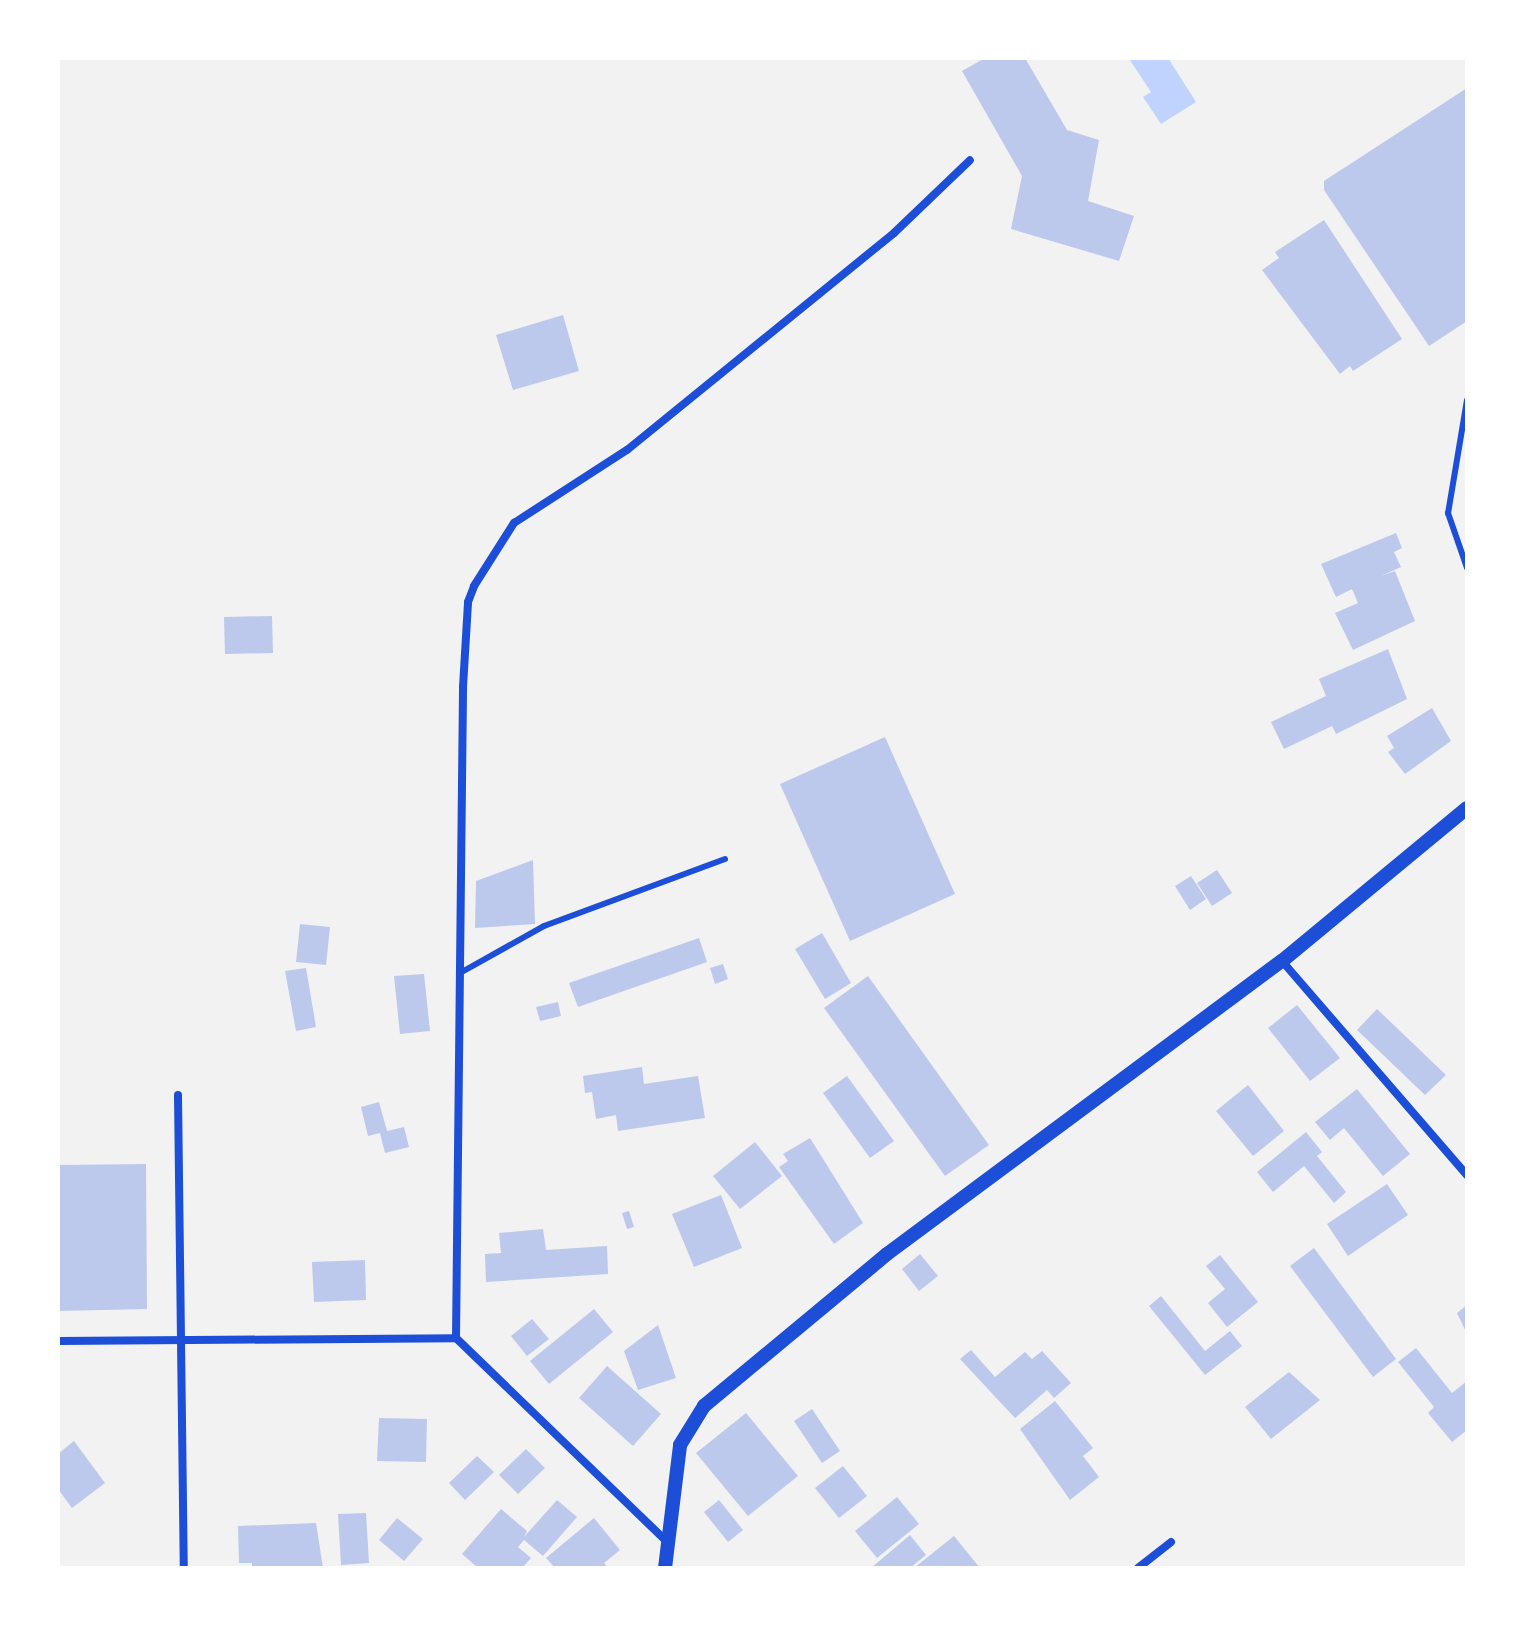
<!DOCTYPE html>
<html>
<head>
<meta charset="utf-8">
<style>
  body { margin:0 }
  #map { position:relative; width:1525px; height:1626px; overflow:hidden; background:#f2f2f2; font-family:"Source Sans 3",sans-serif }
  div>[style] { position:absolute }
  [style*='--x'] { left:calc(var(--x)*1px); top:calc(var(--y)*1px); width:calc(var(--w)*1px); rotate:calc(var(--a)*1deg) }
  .water>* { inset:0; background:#bfd3fe }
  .building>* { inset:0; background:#bdc9ec }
  .service>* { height:6px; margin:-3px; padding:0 3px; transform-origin:3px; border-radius:3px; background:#1d4ed8 }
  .minor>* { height:8px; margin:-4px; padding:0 4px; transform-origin:4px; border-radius:4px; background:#1d4ed8 }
  .tertiary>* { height:14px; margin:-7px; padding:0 7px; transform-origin:7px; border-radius:7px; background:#1d4ed8 }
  span { translate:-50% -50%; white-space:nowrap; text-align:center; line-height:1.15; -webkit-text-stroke:8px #fff; paint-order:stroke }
  .frame { position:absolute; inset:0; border:60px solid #fff; pointer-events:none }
</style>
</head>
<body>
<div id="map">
  <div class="water">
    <i style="clip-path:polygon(1168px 58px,1196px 102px,1161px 124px,1143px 97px,1151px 92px,1130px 60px)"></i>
  </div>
  <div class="building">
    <i style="clip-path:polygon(985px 58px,1025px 58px,1067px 130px,1099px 140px,1088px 201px,1134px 216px,1119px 261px,1011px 229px,1022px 176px,962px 71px)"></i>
    <i style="clip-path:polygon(1467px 88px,1467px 321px,1429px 346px,1324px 190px,1324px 181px)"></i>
    <i style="clip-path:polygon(1324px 220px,1402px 339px,1353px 371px,1350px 366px,1340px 374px,1262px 270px,1279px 258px,1275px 252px)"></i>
    <i style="clip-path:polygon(563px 315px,579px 371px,513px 390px,496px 335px)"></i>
    <i style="clip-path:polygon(1396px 533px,1402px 548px,1394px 552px,1401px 567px,1381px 576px,1395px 571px,1415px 621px,1353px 650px,1335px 613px,1358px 603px,1352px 589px,1336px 597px,1321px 564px)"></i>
    <i style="clip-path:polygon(272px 616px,273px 653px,225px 654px,224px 617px)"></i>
    <i style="clip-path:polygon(1388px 649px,1407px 699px,1336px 734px,1332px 726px,1284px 749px,1271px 722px,1326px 696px,1319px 679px)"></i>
    <i style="clip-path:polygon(1432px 708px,1451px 741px,1405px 774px,1388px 752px,1394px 748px,1387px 736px)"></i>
    <i style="clip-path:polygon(885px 737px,955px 894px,850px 941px,780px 784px)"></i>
    <i style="clip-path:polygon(533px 860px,535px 924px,475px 928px,476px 881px)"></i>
    <i style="clip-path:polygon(1217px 870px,1232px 893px,1212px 906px,1197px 883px)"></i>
    <i style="clip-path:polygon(1191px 876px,1206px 899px,1190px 910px,1175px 886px)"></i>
    <i style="clip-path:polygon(300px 924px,330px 927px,326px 965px,296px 962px)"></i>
    <i style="clip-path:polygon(822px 933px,851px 983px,825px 999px,795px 949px)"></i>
    <i style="clip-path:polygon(699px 938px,707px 962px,578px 1007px,569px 983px)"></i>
    <i style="clip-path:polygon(723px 964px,728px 979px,715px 984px,710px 968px)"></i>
    <i style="clip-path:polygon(306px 968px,316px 1027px,296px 1031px,285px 971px)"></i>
    <i style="clip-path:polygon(424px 974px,430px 1031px,400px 1034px,394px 976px)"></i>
    <i style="clip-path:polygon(868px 976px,989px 1145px,945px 1176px,824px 1008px)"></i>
    <i style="clip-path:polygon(558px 1002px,561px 1016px,540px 1021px,536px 1007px)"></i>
    <i style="clip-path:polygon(1297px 1005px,1340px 1058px,1310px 1081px,1268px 1028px)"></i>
    <i style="clip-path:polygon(1377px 1009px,1446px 1075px,1425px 1095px,1357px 1030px)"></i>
    <i style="clip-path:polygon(642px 1067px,644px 1084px,698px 1076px,705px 1118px,618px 1131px,616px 1115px,596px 1119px,592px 1092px,585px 1093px,583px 1076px)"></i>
    <i style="clip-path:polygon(847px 1076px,894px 1141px,870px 1158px,823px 1093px)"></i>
    <i style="clip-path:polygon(1248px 1085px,1284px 1131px,1253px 1156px,1216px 1111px)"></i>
    <i style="clip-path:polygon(1357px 1089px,1410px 1154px,1383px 1176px,1344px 1128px,1330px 1140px,1315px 1122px)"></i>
    <i style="clip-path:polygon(379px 1102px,387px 1131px,404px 1127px,409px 1147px,385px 1153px,380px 1133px,368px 1136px,361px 1107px)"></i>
    <i style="clip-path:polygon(1306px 1132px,1322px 1152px,1317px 1156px,1346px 1192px,1334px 1203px,1304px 1166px,1273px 1192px,1257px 1172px)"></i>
    <i style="clip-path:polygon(810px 1138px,863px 1223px,834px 1244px,779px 1167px,788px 1161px,783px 1154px)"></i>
    <i style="clip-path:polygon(755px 1142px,782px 1176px,740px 1209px,713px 1176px)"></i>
    <i style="clip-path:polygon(146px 1164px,147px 1309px,58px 1311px,58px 1165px)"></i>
    <i style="clip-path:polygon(1387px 1184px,1408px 1215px,1348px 1256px,1327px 1224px)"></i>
    <i style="clip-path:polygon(721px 1195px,742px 1248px,694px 1267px,672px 1214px)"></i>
    <i style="clip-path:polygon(629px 1211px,634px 1227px,627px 1229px,622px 1213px)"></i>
    <i style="clip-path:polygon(543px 1229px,546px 1250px,607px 1246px,608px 1274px,486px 1282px,485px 1254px,501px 1253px,499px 1233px)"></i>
    <i style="clip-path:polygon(1314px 1248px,1396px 1359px,1373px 1377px,1290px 1266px)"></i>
    <i style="clip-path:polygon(920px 1254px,938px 1276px,919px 1291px,902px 1269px)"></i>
    <i style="clip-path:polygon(1220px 1255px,1258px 1302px,1227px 1327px,1208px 1303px,1225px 1289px,1206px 1266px)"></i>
    <i style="clip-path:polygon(365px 1260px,366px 1300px,314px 1302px,312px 1262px)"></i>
    <i style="clip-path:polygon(1161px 1296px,1205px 1351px,1230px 1331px,1242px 1346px,1205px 1375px,1149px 1306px)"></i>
    <i style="clip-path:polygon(1467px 1305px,1467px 1334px,1457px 1313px)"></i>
    <i style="clip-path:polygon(594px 1309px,613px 1332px,549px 1384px,530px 1361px)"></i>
    <i style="clip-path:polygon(532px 1319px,549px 1339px,527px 1356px,511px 1336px)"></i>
    <i style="clip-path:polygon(658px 1325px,676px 1378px,638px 1390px,624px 1351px)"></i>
    <i style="clip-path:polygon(1416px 1348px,1452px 1393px,1467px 1381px,1467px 1430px,1452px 1442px,1428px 1413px,1434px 1407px,1398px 1362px)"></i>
    <i style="clip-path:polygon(971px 1350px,995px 1377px,1025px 1352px,1032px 1359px,1042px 1351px,1071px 1383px,1054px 1398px,1047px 1390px,1015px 1418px,960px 1359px)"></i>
    <i style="clip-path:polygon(607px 1366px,661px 1414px,633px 1446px,579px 1398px)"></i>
    <i style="clip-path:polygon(1289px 1372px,1320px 1400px,1271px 1439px,1245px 1407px)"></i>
    <i style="clip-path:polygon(1055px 1401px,1093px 1448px,1083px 1456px,1099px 1477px,1070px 1500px,1020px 1429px)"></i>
    <i style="clip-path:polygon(812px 1409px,840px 1451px,822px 1463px,794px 1421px)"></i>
    <i style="clip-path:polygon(746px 1413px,798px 1476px,748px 1516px,696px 1453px)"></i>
    <i style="clip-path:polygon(379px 1418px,427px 1419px,426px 1462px,377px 1461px)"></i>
    <i style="clip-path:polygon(74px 1441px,105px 1483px,72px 1508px,58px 1489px,58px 1454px)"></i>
    <i style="clip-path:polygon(526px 1449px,545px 1468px,518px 1494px,499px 1475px)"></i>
    <i style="clip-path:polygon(477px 1456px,494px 1472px,465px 1500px,449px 1483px)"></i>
    <i style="clip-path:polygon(843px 1466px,867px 1496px,839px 1518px,815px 1488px)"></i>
    <i style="clip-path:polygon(897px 1497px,919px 1524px,877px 1558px,855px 1531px)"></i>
    <i style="clip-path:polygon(557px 1500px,577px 1517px,543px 1556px,524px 1540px,518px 1547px,531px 1558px,522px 1568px,478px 1568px,462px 1554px,501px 1509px,527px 1531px,524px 1537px)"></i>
    <i style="clip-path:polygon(719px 1500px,743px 1530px,728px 1542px,704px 1512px)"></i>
    <i style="clip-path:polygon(366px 1513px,369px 1563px,341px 1565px,338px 1514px)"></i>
    <i style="clip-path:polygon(397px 1518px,423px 1539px,404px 1561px,379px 1540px)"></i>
    <i style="clip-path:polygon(594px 1518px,620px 1550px,604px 1563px,608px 1568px,555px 1568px,546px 1558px)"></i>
    <i style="clip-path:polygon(316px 1523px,323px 1568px,252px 1568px,252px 1563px,239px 1563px,238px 1526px)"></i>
    <i style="clip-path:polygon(910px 1535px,926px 1555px,910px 1568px,871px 1568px)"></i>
    <i style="clip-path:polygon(954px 1536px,980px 1568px,914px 1568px)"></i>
  </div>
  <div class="service">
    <i style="--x:1467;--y:400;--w:115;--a:99.5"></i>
    <i style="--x:1448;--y:513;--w:58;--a:70.9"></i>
    <i style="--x:460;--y:973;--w:96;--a:-29.2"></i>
    <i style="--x:544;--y:926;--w:193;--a:-20.3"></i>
  </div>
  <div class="minor">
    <i style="--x:1282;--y:961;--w:283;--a:49.2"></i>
    <i style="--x:178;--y:1095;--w:473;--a:89.3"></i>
    <i style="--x:456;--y:1338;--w:651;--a:-89.38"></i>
    <i style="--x:463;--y:687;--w:85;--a:-86.6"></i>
    <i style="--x:468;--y:602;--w:17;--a:-69"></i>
    <i style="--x:474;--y:586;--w:75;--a:-57.6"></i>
    <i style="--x:514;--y:523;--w:135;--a:-32.9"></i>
    <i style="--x:627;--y:450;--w:344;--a:-39.1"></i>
    <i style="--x:894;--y:233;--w:105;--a:-43.8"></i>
    <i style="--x:58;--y:1341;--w:398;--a:-0.4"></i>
    <i style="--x:456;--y:1338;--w:291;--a:44"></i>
    <i style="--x:1138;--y:1568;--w:42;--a:-38.2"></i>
  </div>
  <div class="tertiary">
    <i style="--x:665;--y:1568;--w:124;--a:-83"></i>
    <i style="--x:680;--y:1445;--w:46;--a:-58.4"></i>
    <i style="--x:704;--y:1406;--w:238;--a:-39.7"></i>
    <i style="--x:887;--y:1254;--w:492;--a:-36.6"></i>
    <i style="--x:1282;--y:961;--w:240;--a:-39.6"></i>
  </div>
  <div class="frame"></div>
</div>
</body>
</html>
